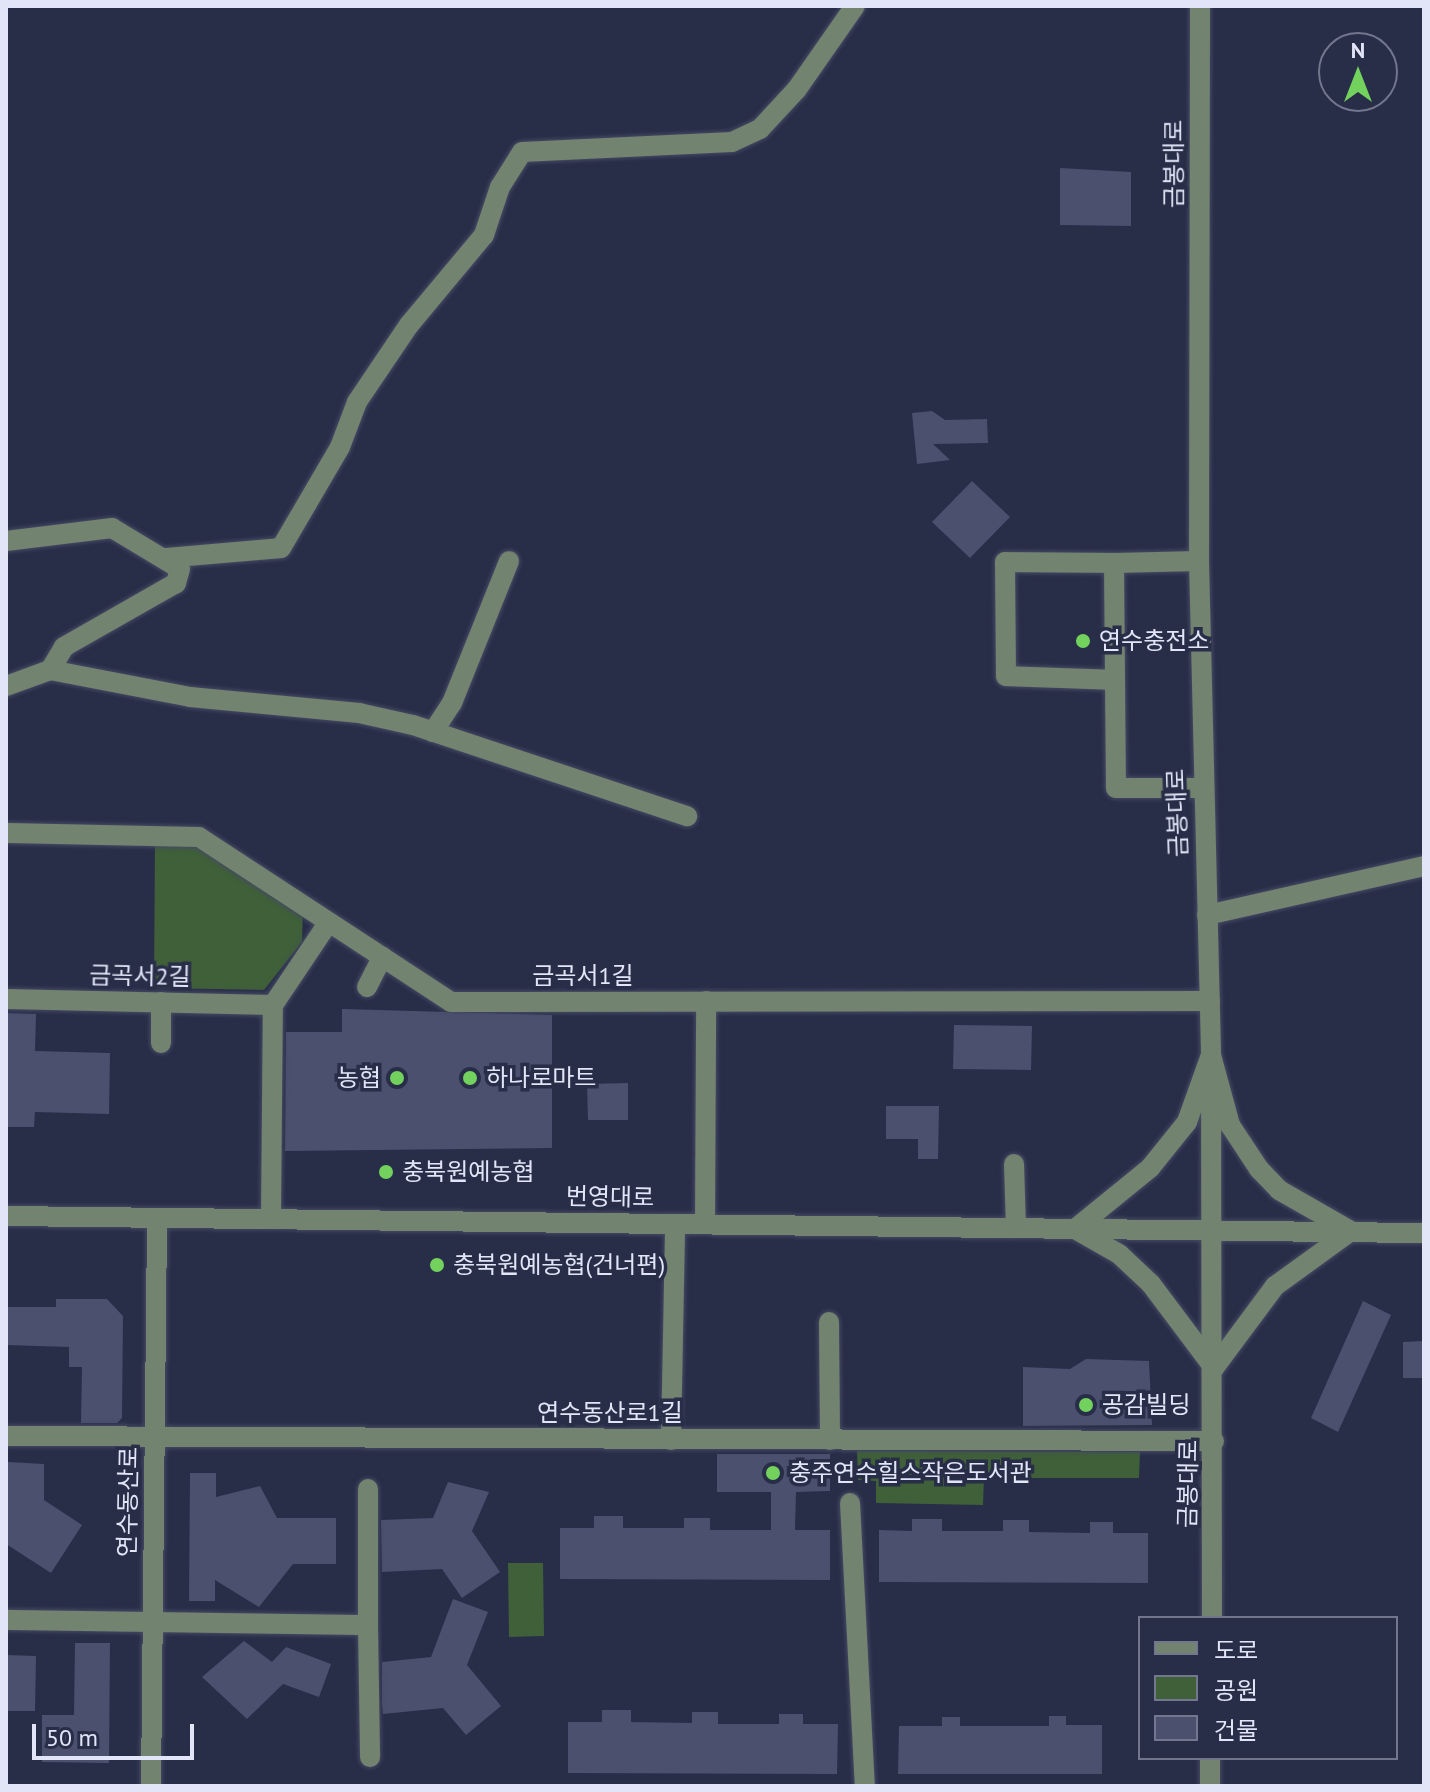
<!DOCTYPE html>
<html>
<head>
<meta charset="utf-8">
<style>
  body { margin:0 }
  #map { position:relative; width:1430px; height:1792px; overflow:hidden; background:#282d48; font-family:"PT Sans","Noto Sans KR",sans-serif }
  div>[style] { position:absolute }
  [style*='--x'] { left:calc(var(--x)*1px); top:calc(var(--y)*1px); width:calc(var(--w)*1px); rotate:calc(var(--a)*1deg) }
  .green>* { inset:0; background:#3f6039 }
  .building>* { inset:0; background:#4b506e }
  .roads { filter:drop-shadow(0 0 2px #464a64) drop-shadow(0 0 2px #464a64) }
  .minor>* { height:20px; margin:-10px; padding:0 10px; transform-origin:10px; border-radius:10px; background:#72836f }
  .dots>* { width:22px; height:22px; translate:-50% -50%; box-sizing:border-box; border:4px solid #282d48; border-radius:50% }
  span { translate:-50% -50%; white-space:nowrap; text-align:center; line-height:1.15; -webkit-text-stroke:7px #282d48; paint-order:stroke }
  .street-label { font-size:24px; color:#e1e5f7 }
  .poi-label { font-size:24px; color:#e1e5f7 }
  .left { translate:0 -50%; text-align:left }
  .right { translate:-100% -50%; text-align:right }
  .frame { position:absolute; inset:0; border:8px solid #e1e5f7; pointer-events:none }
  .legend { position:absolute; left:1138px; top:1616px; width:260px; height:144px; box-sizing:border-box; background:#282d48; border:2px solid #72778e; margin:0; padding:10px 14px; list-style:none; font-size:24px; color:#e1e5f7 }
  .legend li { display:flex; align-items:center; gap:16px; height:40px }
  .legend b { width:40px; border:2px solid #72778e }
  .north { position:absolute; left:1318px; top:32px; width:80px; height:80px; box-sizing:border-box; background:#282d48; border:2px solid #72778e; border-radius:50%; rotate:0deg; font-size:22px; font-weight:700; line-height:32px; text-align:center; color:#e1e5f7 }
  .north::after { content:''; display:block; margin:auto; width:28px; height:36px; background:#72d25d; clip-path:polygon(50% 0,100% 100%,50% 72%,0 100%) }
  .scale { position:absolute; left:32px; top:1724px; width:162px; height:36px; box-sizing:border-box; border:4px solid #e1e5f7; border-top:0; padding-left:10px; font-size:24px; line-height:28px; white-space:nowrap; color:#e1e5f7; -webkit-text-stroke:6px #282d48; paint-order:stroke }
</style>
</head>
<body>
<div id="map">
  <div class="green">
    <i style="clip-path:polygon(155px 836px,199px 837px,303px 906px,302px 942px,264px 990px,154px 988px)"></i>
    <i style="clip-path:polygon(857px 1451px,1140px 1452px,1139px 1478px,984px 1478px,983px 1505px,876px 1503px,876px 1481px,858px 1480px)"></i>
    <i style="clip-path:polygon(508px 1563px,543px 1563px,544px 1636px,509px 1637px)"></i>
  </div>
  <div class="building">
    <i style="clip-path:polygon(1060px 168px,1131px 172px,1131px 226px,1060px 225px)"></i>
    <i style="clip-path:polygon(932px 411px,945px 420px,987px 419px,988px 443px,933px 444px,950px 460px,917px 464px,912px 413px)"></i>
    <i style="clip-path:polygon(972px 481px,1010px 517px,970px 558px,932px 522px)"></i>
    <i style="clip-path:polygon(342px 1009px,552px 1015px,552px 1148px,285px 1151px,286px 1032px,342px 1032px)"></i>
    <i style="clip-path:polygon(6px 1013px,36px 1014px,35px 1051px,110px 1053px,109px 1114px,35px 1112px,34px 1127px,6px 1127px)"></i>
    <i style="clip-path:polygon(954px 1025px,1032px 1026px,1031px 1070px,953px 1069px)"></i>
    <i style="clip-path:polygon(628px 1083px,628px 1120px,588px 1120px,587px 1084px)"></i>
    <i style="clip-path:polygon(886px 1106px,939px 1106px,938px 1159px,918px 1159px,918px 1139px,886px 1139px)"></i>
    <i style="clip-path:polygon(56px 1299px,107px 1299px,123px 1316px,122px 1418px,117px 1423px,81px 1423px,82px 1367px,69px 1367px,69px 1347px,6px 1345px,6px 1307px,56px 1307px)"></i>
    <i style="clip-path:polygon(1363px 1301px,1391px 1315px,1338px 1432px,1311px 1418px)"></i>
    <i style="clip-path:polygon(1424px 1341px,1424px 1378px,1403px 1378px,1403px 1342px)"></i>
    <i style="clip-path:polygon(1086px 1359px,1149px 1361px,1152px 1425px,1023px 1426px,1023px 1367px,1070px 1369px)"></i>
    <i style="clip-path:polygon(717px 1454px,830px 1454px,830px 1491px,796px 1492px,795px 1530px,830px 1530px,830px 1580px,560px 1579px,560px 1528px,594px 1528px,594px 1516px,623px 1516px,623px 1528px,684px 1528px,684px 1518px,710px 1518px,710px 1530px,771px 1530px,771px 1492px,717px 1492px)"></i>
    <i style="clip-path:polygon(8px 1462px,44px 1464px,44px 1500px,82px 1525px,51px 1573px,6px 1544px)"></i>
    <i style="clip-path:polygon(190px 1473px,216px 1473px,216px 1497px,260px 1486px,277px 1518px,336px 1518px,336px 1564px,293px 1564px,259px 1607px,215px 1580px,215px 1601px,189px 1601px)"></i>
    <i style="clip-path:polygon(448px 1482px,489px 1492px,472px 1531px,500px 1572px,462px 1598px,442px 1569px,382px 1572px,381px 1520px,433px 1518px)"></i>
    <i style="clip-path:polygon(912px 1519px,942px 1519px,942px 1531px,1003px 1531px,1003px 1520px,1029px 1520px,1029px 1532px,1090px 1533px,1090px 1522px,1113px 1522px,1113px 1533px,1148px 1533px,1148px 1583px,879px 1582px,879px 1530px,912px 1531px)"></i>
    <i style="clip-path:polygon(453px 1599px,488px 1612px,467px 1665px,501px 1706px,466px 1735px,443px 1708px,383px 1714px,382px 1704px,382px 1662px,431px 1657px)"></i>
    <i style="clip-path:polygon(244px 1641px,272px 1662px,286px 1647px,331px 1664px,319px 1697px,283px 1684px,247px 1719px,202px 1677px)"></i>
    <i style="clip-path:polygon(75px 1643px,110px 1643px,109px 1763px,42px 1762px,42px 1715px,74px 1715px)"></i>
    <i style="clip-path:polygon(6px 1655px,36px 1656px,35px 1711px,6px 1711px)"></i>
    <i style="clip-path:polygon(602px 1710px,631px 1710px,631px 1722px,692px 1723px,692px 1712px,718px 1712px,718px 1724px,779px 1724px,779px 1714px,803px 1714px,803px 1724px,838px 1724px,837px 1774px,568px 1773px,568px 1722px,602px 1722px)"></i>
    <i style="clip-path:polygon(1049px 1716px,1066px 1716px,1066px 1725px,1102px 1725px,1102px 1774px,898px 1774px,899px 1726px,942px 1726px,942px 1717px,960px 1717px,960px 1726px,1049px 1726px)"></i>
  </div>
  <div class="roads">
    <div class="minor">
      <i style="--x:1200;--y:6;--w:555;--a:90.1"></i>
      <i style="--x:1199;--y:561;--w:494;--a:88.6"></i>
      <i style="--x:1211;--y:1055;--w:563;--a:89.9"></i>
      <i style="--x:6;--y:541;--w:107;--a:-7"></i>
      <i style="--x:112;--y:528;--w:79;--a:31.1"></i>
      <i style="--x:180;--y:569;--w:15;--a:106"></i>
      <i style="--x:176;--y:583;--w:129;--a:150.3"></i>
      <i style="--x:64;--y:647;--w:27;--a:121"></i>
      <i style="--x:50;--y:670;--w:47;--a:160"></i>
      <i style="--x:165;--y:558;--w:116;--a:-4.9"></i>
      <i style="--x:281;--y:548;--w:117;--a:-59.7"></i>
      <i style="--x:340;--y:447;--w:48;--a:-69.3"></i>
      <i style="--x:357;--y:402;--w:93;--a:-56"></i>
      <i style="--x:409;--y:325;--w:117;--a:-50.2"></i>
      <i style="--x:484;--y:235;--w:51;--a:-71.6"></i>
      <i style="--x:500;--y:187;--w:41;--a:-57.8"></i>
      <i style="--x:522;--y:152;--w:210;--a:-2.7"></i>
      <i style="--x:732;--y:142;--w:31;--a:-25"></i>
      <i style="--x:760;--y:129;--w:54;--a:-47.2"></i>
      <i style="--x:797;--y:89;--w:101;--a:-55.1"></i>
      <i style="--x:1199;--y:561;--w:85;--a:178.7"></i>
      <i style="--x:1114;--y:563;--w:225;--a:89.5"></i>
      <i style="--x:1116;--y:788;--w:86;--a:0"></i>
      <i style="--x:1114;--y:563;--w:109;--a:-179.5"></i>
      <i style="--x:1005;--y:562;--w:114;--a:89.5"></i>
      <i style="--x:1006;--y:676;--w:109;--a:2.1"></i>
      <i style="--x:50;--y:670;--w:143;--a:10.9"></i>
      <i style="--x:190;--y:697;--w:170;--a:5.4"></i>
      <i style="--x:359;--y:713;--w:55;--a:12.5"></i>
      <i style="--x:413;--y:725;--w:289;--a:18.4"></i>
      <i style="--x:433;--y:732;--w:35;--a:-57"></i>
      <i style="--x:452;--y:703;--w:153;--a:-68.1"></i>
      <i style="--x:6;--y:833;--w:193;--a:1.2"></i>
      <i style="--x:199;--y:837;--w:301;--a:33.2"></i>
      <i style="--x:451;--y:1002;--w:759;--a:-0.08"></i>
      <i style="--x:1207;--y:915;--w:222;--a:-12.7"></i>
      <i style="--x:367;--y:987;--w:34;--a:-63"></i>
      <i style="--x:6;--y:999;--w:267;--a:1.3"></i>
      <i style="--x:161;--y:1043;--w:41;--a:-90"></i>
      <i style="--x:1211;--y:1055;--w:73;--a:74.8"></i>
      <i style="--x:1230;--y:1125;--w:53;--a:56.6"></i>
      <i style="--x:1259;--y:1169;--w:29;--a:46"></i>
      <i style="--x:1279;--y:1190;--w:83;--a:29.7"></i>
      <i style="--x:1351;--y:1231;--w:94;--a:144.1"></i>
      <i style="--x:1275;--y:1286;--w:102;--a:126.6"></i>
      <i style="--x:1214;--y:1368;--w:105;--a:-126.9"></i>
      <i style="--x:1151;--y:1284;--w:44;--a:-136.8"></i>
      <i style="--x:1119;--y:1254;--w:51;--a:-150.4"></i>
      <i style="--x:1075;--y:1229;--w:97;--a:-39.1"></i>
      <i style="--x:1150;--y:1168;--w:59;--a:-51.2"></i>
      <i style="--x:1187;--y:1122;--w:71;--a:-70.3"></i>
      <i style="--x:1014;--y:1164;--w:64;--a:88.2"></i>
      <i style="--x:6;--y:1216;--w:1418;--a:0.69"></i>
      <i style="--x:271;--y:1219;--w:214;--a:-89.5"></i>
      <i style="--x:273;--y:1005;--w:99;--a:-56.1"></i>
      <i style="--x:705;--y:1224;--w:223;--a:-89.7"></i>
      <i style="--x:829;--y:1322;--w:118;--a:89.5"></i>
      <i style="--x:6;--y:1436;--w:1208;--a:0.24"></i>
      <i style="--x:671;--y:1440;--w:216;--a:-88.9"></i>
      <i style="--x:850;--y:1503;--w:283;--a:87"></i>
      <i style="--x:6;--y:1620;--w:362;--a:0.8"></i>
      <i style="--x:368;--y:1625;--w:136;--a:-90"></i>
      <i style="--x:368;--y:1625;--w:132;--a:89.1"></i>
      <i style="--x:151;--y:1786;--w:568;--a:-89.39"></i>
      <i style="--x:1210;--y:1786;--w:28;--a:-90"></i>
    </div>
  </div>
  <div class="dots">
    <i style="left:1083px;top:641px;background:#72d25d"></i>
    <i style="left:397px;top:1078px;background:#72d25d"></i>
    <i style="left:470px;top:1078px;background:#72d25d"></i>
    <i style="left:386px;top:1172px;background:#72d25d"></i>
    <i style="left:437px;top:1265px;background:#72d25d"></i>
    <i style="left:1086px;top:1405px;background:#72d25d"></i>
    <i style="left:773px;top:1473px;background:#72d25d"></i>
  </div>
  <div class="street-label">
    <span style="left:1174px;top:164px;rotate:-90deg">금봉대로</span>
    <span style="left:1177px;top:813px;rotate:-92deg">금봉대로</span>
    <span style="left:140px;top:976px;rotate:1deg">금곡서2길</span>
    <span style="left:583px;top:976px">금곡서1길</span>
    <span style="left:610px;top:1197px;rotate:1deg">번영대로</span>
    <span style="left:610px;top:1413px">연수동산로1길</span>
    <span style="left:1188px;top:1484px;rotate:-89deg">금봉대로</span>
    <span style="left:128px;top:1502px;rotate:-89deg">연수동산로</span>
  </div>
  <div class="poi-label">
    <span class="left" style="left:1099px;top:641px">연수충전소</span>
    <span class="right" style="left:381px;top:1078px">농협</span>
    <span class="left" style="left:486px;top:1078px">하나로마트</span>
    <span class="left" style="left:402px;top:1172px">충북원예농협</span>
    <span class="left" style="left:453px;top:1265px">충북원예농협(건너편)</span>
    <span class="left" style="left:1102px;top:1405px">공감빌딩</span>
    <span class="left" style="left:789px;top:1473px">충주연수힐스작은도서관</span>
  </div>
  <div class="frame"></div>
  <ul class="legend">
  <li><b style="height:10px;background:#72836f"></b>도로</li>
  <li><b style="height:22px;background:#3f6039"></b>공원</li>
  <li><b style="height:22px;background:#4b506e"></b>건물</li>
  </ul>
  <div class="north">N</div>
  <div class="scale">50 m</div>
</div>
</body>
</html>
